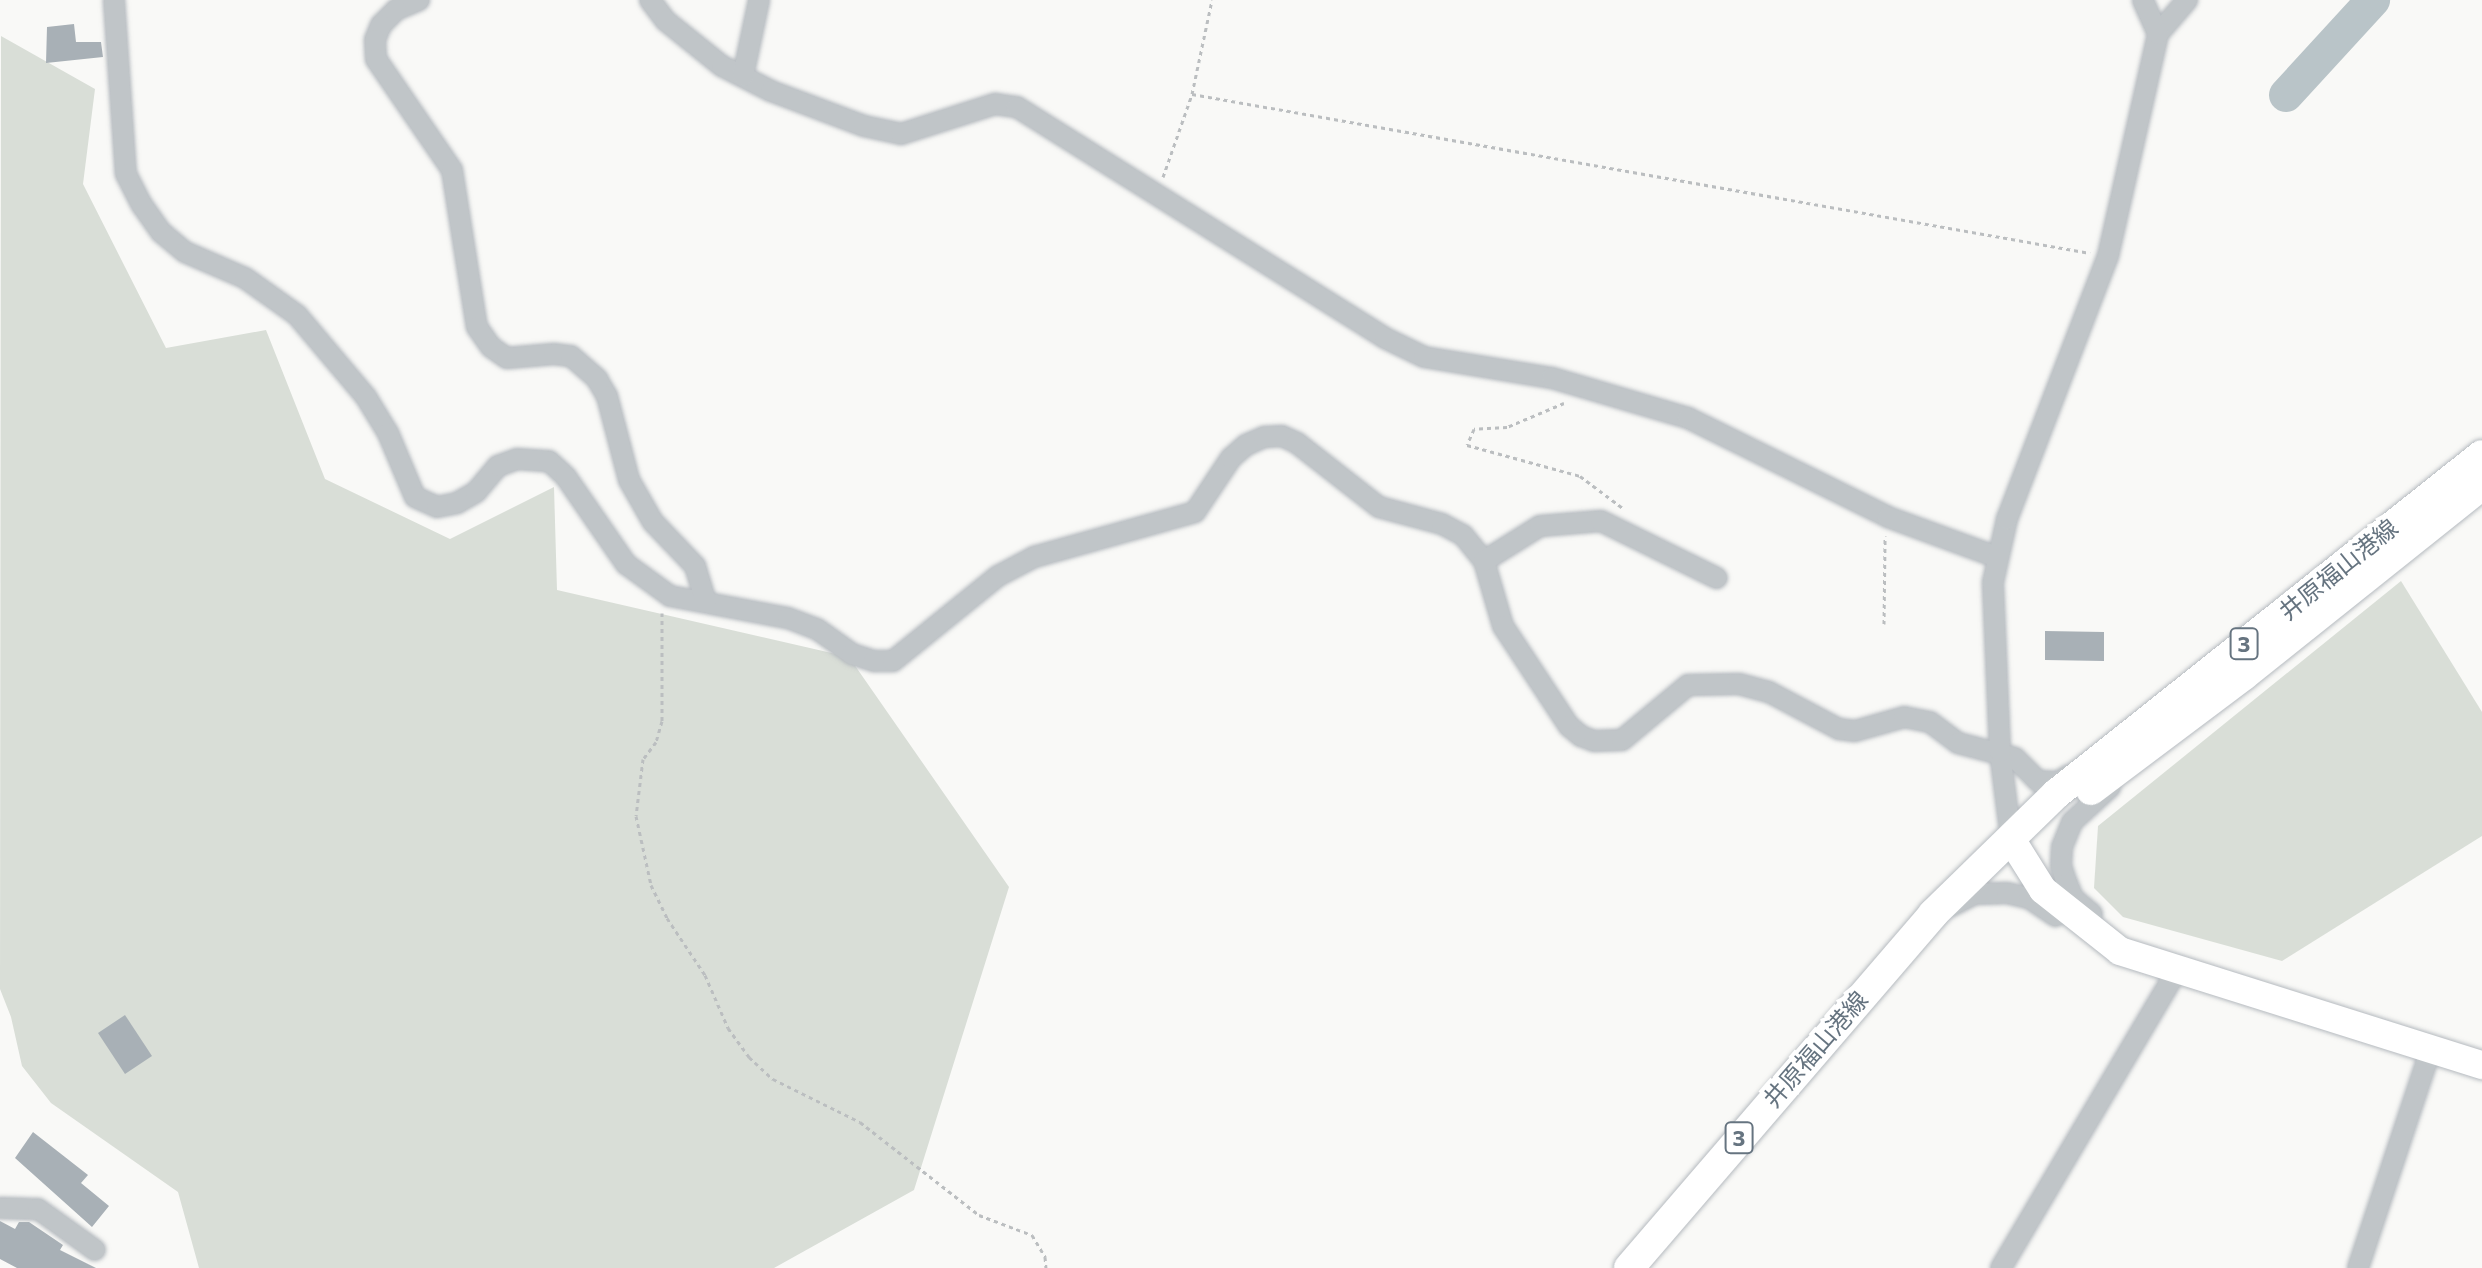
<!DOCTYPE html>
<html>
<head>
<meta charset="utf-8">
<style>
  body { margin:0 }
  #map { position:relative; width:2482px; height:1268px; overflow:hidden; background:#f9f9f7; font-family:Commissioner,"Noto Sans JP",sans-serif }
  div>[style] { position:absolute }
  [style*='--x'] { left:calc(var(--x)*1px); top:calc(var(--y)*1px); width:calc(var(--w)*1px); rotate:calc(var(--a)*1deg) }
  .green>* { inset:0; background:#d9ded7 }
  .river>* { height:34px; margin:-17px; padding:0 17px; transform-origin:17px; border-radius:17px; background:#b9c4c8 }
  .building>* { inset:0; background:#a8b0b6 }
  .path>* { height:3px; margin-top:-1.5px; transform-origin:0; background:repeating-linear-gradient(90deg,#bbbec0 0 4px,transparent 0 8px) }
  .roads { filter:drop-shadow(0 0 2px #b5babf) drop-shadow(0 0 2px #b5babf) }
  .street>* { height:20px; margin:-10px; padding:0 10px; transform-origin:10px; border-radius:10px; background:#c0c5c8 }
  .secondary>* { height:28px; margin:-14px; padding:0 14px; transform-origin:14px; border-radius:14px; background:#fff }
  .primary>* { height:30px; margin:-15px; padding:0 15px; transform-origin:15px; border-radius:15px; background:#fff }
  span { translate:-50% -50%; white-space:nowrap; text-align:center; line-height:1.15; -webkit-text-stroke:8px #fff; paint-order:stroke }
  .shield-label span { padding:2px 6px; background:#fff; border:2px solid; border-radius:6px; -webkit-text-stroke-width:0 }
  .shield-label { font-size:22px; color:#667480; font-weight:700 }
  .street-label { font-size:24px; color:#667480 }
</style>
</head>
<body>
<div id="map">
  <div class="green">
    <i style="clip-path:polygon(1px 36px,95px 89px,83px 184px,166px 348px,266px 330px,325px 479px,450px 539px,554px 487px,557px 590px,849px 657px,1009px 887px,914px 1190px,774px 1268px,199px 1268px,178px 1192px,51px 1103px,22px 1066px,11px 1017px,0 989px)"></i>
    <i style="clip-path:polygon(2401px 581px,2482px 712px,2482px 836px,2282px 961px,2123px 917px,2094px 888px,2098px 826px)"></i>
  </div>
  <div class="river">
    <i style="--x:2286;--y:95;--w:129;--a:-47.5"></i>
  </div>
  <div class="building">
    <i style="clip-path:polygon(74px 24px,76px 42px,101px 42px,103px 57px,46px 63px,47px 27px)"></i>
    <i style="clip-path:polygon(2045px 631px,2104px 632px,2104px 661px,2045px 660px)"></i>
    <i style="clip-path:polygon(125px 1015px,152px 1056px,125px 1074px,98px 1033px)"></i>
    <i style="clip-path:polygon(33px 1132px,88px 1175px,81px 1183px,109px 1206px,92px 1227px,15px 1158px)"></i>
    <i style="clip-path:polygon(0 1221px,15px 1229px,19px 1222px,29px 1222px,63px 1245px,60px 1250px,96px 1268px,17px 1268px,0 1259px)"></i>
  </div>
  <div class="path">
    <i style="--x:1192;--y:94;--w:912;--a:10.04"></i>
    <i style="--x:1163;--y:177;--w:88;--a:-70.7"></i>
    <i style="--x:1192;--y:94;--w:96;--a:-78"></i>
    <i style="--x:1564;--y:403;--w:62;--a:157.2"></i>
    <i style="--x:1507;--y:427;--w:33;--a:177"></i>
    <i style="--x:1474;--y:429;--w:17;--a:114"></i>
    <i style="--x:1467;--y:445;--w:117;--a:15.3"></i>
    <i style="--x:1580;--y:476;--w:55;--a:36.9"></i>
    <i style="--x:662;--y:613;--w:108;--a:90"></i>
    <i style="--x:662;--y:721;--w:22;--a:106"></i>
    <i style="--x:656;--y:742;--w:21;--a:127"></i>
    <i style="--x:643;--y:759;--w:57;--a:97"></i>
    <i style="--x:636;--y:816;--w:71;--a:77.7"></i>
    <i style="--x:651;--y:885;--w:37;--a:64"></i>
    <i style="--x:667;--y:918;--w:69;--a:56.3"></i>
    <i style="--x:705;--y:975;--w:58;--a:66.5"></i>
    <i style="--x:728;--y:1028;--w:36;--a:54"></i>
    <i style="--x:749;--y:1057;--w:33;--a:43"></i>
    <i style="--x:773;--y:1079;--w:97;--a:26.3"></i>
    <i style="--x:860;--y:1122;--w:151;--a:38"></i>
    <i style="--x:979;--y:1215;--w:57;--a:20.7"></i>
    <i style="--x:1032;--y:1235;--w:26;--a:59"></i>
    <i style="--x:1045;--y:1257;--w:11;--a:85"></i>
    <i style="--x:1884;--y:624;--w:88;--a:-89.3"></i>
  </div>
  <div class="roads">
    <div class="street">
      <i style="--x:114;--y:0;--w:174;--a:86.1"></i>
      <i style="--x:126;--y:174;--w:35;--a:63"></i>
      <i style="--x:142;--y:205;--w:33;--a:55"></i>
      <i style="--x:161;--y:232;--w:31;--a:40"></i>
      <i style="--x:185;--y:252;--w:65;--a:23.4"></i>
      <i style="--x:245;--y:278;--w:64;--a:35.4"></i>
      <i style="--x:297;--y:315;--w:107;--a:49.9"></i>
      <i style="--x:366;--y:397;--w:42;--a:58.6"></i>
      <i style="--x:388;--y:433;--w:69;--a:67.1"></i>
      <i style="--x:415;--y:497;--w:24;--a:24"></i>
      <i style="--x:437;--y:507;--w:20;--a:-11"></i>
      <i style="--x:457;--y:503;--w:22;--a:-30"></i>
      <i style="--x:476;--y:492;--w:34;--a:-50"></i>
      <i style="--x:498;--y:466;--w:20;--a:-20"></i>
      <i style="--x:517;--y:459;--w:32;--a:4"></i>
      <i style="--x:549;--y:461;--w:23;--a:43"></i>
      <i style="--x:566;--y:477;--w:106;--a:55.4"></i>
      <i style="--x:626;--y:564;--w:54;--a:36"></i>
      <i style="--x:670;--y:596;--w:120;--a:10.6"></i>
      <i style="--x:788;--y:618;--w:31;--a:21"></i>
      <i style="--x:817;--y:629;--w:43;--a:35.5"></i>
      <i style="--x:852;--y:654;--w:23;--a:18"></i>
      <i style="--x:874;--y:661;--w:19;--a:0"></i>
      <i style="--x:893;--y:661;--w:135;--a:-39"></i>
      <i style="--x:998;--y:576;--w:41;--a:-27.8"></i>
      <i style="--x:1034;--y:557;--w:167;--a:-15.6"></i>
      <i style="--x:1195;--y:512;--w:65;--a:-56.3"></i>
      <i style="--x:1231;--y:458;--w:20;--a:-41"></i>
      <i style="--x:1246;--y:445;--w:20;--a:-24"></i>
      <i style="--x:1264;--y:437;--w:18;--a:-3"></i>
      <i style="--x:1282;--y:436;--w:17;--a:25"></i>
      <i style="--x:1297;--y:443;--w:104;--a:38"></i>
      <i style="--x:1379;--y:507;--w:65;--a:15.1"></i>
      <i style="--x:1442;--y:524;--w:24;--a:28"></i>
      <i style="--x:1463;--y:535;--w:33;--a:51"></i>
      <i style="--x:1484;--y:561;--w:68;--a:73.7"></i>
      <i style="--x:1503;--y:626;--w:120;--a:56.6"></i>
      <i style="--x:1569;--y:726;--w:16;--a:40"></i>
      <i style="--x:1581;--y:736;--w:14;--a:21"></i>
      <i style="--x:1594;--y:741;--w:28;--a:-2"></i>
      <i style="--x:1622;--y:740;--w:86;--a:-39.8"></i>
      <i style="--x:1688;--y:685;--w:51;--a:-1.1"></i>
      <i style="--x:1739;--y:684;--w:31;--a:15"></i>
      <i style="--x:1769;--y:692;--w:79;--a:27.9"></i>
      <i style="--x:1839;--y:729;--w:16;--a:7"></i>
      <i style="--x:1855;--y:731;--w:51;--a:-15.9"></i>
      <i style="--x:1904;--y:717;--w:26;--a:11"></i>
      <i style="--x:1930;--y:722;--w:35;--a:37"></i>
      <i style="--x:1958;--y:743;--w:59;--a:14.7"></i>
      <i style="--x:2015;--y:758;--w:33;--a:45"></i>
      <i style="--x:2038;--y:781;--w:20;--a:3"></i>
      <i style="--x:2058;--y:782;--w:13;--a:-32"></i>
      <i style="--x:419;--y:0;--w:25;--a:157"></i>
      <i style="--x:396;--y:10;--w:21;--a:135"></i>
      <i style="--x:381;--y:25;--w:16;--a:112"></i>
      <i style="--x:375;--y:40;--w:19;--a:87"></i>
      <i style="--x:376;--y:59;--w:135;--a:55.6"></i>
      <i style="--x:452;--y:170;--w:159;--a:81"></i>
      <i style="--x:477;--y:327;--w:24;--a:55"></i>
      <i style="--x:491;--y:347;--w:19;--a:35"></i>
      <i style="--x:507;--y:358;--w:47;--a:-4.9"></i>
      <i style="--x:554;--y:354;--w:17;--a:7"></i>
      <i style="--x:571;--y:356;--w:35;--a:41"></i>
      <i style="--x:597;--y:379;--w:20;--a:60"></i>
      <i style="--x:607;--y:396;--w:87;--a:75.3"></i>
      <i style="--x:629;--y:480;--w:48;--a:60.3"></i>
      <i style="--x:653;--y:522;--w:61;--a:46.3"></i>
      <i style="--x:695;--y:566;--w:37;--a:73"></i>
      <i style="--x:650;--y:0;--w:26;--a:53"></i>
      <i style="--x:666;--y:21;--w:72;--a:38.8"></i>
      <i style="--x:722;--y:66;--w:55;--a:27"></i>
      <i style="--x:771;--y:91;--w:99;--a:20.6"></i>
      <i style="--x:864;--y:126;--w:38;--a:12"></i>
      <i style="--x:901;--y:134;--w:99;--a:-17.7"></i>
      <i style="--x:995;--y:104;--w:22;--a:8"></i>
      <i style="--x:1017;--y:107;--w:434;--a:32.1"></i>
      <i style="--x:1385;--y:338;--w:43;--a:26"></i>
      <i style="--x:1424;--y:357;--w:130;--a:9.3"></i>
      <i style="--x:1552;--y:378;--w:142;--a:16.4"></i>
      <i style="--x:1688;--y:418;--w:223;--a:26.3"></i>
      <i style="--x:1888;--y:517;--w:116;--a:20.2"></i>
      <i style="--x:2158;--y:34;--w:45;--a:-49.5"></i>
      <i style="--x:743;--y:76;--w:78;--a:-78.1"></i>
      <i style="--x:1484;--y:561;--w:66;--a:-32"></i>
      <i style="--x:1540;--y:526;--w:61;--a:-4.7"></i>
      <i style="--x:1601;--y:521;--w:129;--a:26.2"></i>
      <i style="--x:2011;--y:839;--w:88;--a:-97.2"></i>
      <i style="--x:2000;--y:752;--w:170;--a:-92.4"></i>
      <i style="--x:1993;--y:582;--w:65;--a:-77.5"></i>
      <i style="--x:2007;--y:519;--w:282;--a:-69"></i>
      <i style="--x:2108;--y:256;--w:228;--a:-77.3"></i>
      <i style="--x:2158;--y:34;--w:37;--a:-114"></i>
      <i style="--x:1949;--y:907;--w:29;--a:-27"></i>
      <i style="--x:1975;--y:894;--w:32;--a:-2"></i>
      <i style="--x:2007;--y:893;--w:23;--a:13"></i>
      <i style="--x:2029;--y:898;--w:32;--a:34"></i>
      <i style="--x:2092;--y:914;--w:25;--a:-140"></i>
      <i style="--x:2073;--y:898;--w:18;--a:-112"></i>
      <i style="--x:2066;--y:881;--w:16;--a:-108"></i>
      <i style="--x:2061;--y:866;--w:19;--a:-87"></i>
      <i style="--x:2062;--y:847;--w:27;--a:-68"></i>
      <i style="--x:2072;--y:822;--w:52;--a:-42.6"></i>
      <i style="--x:0;--y:1208;--w:38;--a:2"></i>
      <i style="--x:38;--y:1209;--w:70;--a:35.7"></i>
      <i style="--x:2001;--y:1268;--w:346;--a:-59.4"></i>
      <i style="--x:2358;--y:1268;--w:231;--a:-71.6"></i>
    </div>
    <div class="secondary">
      <i style="--x:2011;--y:839;--w:60;--a:57.9"></i>
      <i style="--x:2043;--y:890;--w:98;--a:38.4"></i>
      <i style="--x:2120;--y:951;--w:380;--a:17.5"></i>
    </div>
    <div class="primary">
      <i style="--x:2091;--y:790;--w:191;--a:-36.9"></i>
      <i style="--x:2244;--y:675;--w:305;--a:-38.6"></i>
      <i style="--x:1629;--y:1268;--w:467;--a:-49.3"></i>
      <i style="--x:1933;--y:914;--w:172;--a:-44.3"></i>
      <i style="--x:2056;--y:794;--w:544;--a:-38.51"></i>
    </div>
  </div>
  <div class="shield-label">
    <span style="left:2244px;top:644px">3</span>
    <span style="left:1739px;top:1138px">3</span>
  </div>
  <div class="street-label">
    <span style="left:2338px;top:569px;rotate:-39deg">井原福山港線</span>
    <span style="left:1815px;top:1049px;rotate:-49deg">井原福山港線</span>
  </div>
</div>
</body>
</html>
